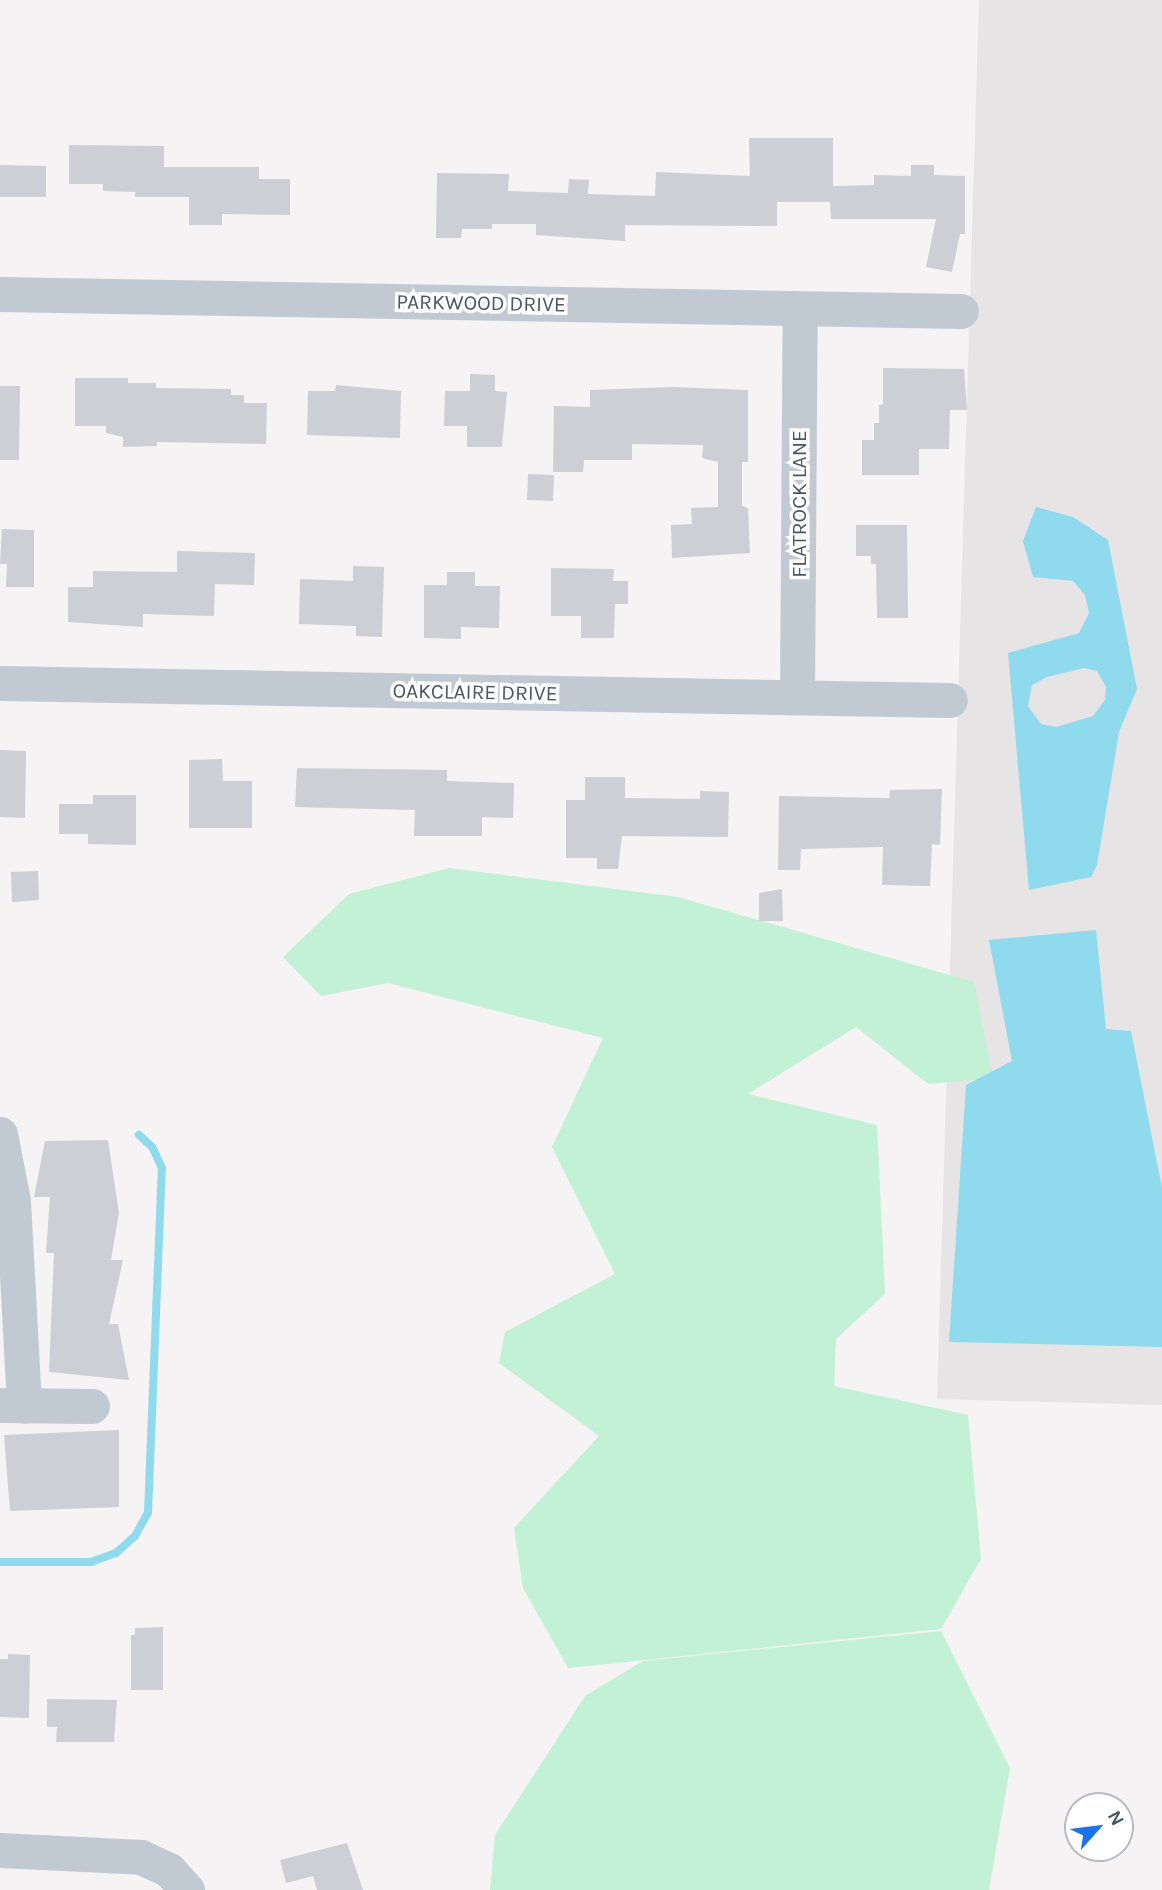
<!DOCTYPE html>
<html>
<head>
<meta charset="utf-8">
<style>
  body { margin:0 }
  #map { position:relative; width:1162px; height:1890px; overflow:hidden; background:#f5f3f3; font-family:Karla,sans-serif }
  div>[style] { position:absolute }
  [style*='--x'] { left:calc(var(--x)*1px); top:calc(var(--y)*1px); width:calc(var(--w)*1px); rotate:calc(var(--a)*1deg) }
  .education>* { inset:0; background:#e6e4e5 }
  .green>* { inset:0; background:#c3f1d5 }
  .water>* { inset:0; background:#90daee }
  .stream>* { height:8px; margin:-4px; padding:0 4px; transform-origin:4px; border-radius:4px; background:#90daee }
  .building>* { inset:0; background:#cdcfd5 }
  .minor>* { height:35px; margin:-17.5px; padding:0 17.5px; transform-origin:17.5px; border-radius:17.5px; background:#c1cad2 }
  span { translate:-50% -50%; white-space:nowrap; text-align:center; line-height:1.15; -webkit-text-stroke:7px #fff; paint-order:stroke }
  .street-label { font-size:21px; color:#4a5661 }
  .north { position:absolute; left:1064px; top:1792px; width:70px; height:70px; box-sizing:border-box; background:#fff; border:2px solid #b7bbc0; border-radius:50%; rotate:62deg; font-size:19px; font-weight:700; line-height:28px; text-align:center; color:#4a5661 }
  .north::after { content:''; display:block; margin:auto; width:24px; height:32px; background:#1a73e8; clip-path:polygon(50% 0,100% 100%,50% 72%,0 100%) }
</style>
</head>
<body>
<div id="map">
  <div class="education">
    <i style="clip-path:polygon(979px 0,1162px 0,1162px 1405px,937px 1399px)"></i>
  </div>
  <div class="green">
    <i style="clip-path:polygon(449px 868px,678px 897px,974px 982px,993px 1078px,928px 1084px,856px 1027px,748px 1094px,877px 1125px,885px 1294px,836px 1339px,834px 1386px,968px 1415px,981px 1559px,941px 1629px,568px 1668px,523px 1588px,514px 1528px,599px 1436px,499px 1363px,505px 1332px,615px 1274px,552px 1147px,603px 1038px,388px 983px,321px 996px,283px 957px,349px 894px)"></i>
    <i style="clip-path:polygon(941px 1631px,1010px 1768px,989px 1890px,490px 1890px,495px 1835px,585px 1696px,643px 1661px)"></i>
  </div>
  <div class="water">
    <i style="clip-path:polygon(evenodd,1036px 507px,1073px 517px,1108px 540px,1137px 689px,1119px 732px,1097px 865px,1091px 877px,1029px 890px,1008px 653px,1079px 633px,1089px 613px,1085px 595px,1073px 581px,1033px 577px,1023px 541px,1036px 507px,1084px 668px,1097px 671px,1106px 687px,1105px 700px,1093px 716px,1056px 727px,1041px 724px,1028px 706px,1032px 685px,1047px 677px,1084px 668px)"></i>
    <i style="clip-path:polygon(1096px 930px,1106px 1029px,1131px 1031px,1162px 1188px,1162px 1347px,949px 1342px,966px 1085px,1012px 1061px,989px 940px)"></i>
  </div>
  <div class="stream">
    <i style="--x:0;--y:1562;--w:91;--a:0"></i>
    <i style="--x:91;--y:1562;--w:27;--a:-20"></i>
    <i style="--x:116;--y:1553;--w:25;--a:-42"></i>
    <i style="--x:135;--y:1536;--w:26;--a:-61"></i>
    <i style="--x:148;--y:1513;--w:345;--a:-87.7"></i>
    <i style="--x:162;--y:1168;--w:23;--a:-115"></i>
    <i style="--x:152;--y:1147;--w:18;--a:-137"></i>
  </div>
  <div class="building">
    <i style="clip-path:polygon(749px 138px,833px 138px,833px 186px,874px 185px,874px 175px,911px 176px,911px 165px,934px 165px,934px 175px,965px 176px,965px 234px,960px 234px,952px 272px,926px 267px,936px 219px,831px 219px,830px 202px,777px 202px,777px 226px,625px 225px,625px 241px,536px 235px,536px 224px,492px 224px,492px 229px,462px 229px,461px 238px,436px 238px,437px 173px,509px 174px,508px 191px,568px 193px,569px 179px,589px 180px,588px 194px,655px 196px,656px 172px,750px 176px)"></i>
    <i style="clip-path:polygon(69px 145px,164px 146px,164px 167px,259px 167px,259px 179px,290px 179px,290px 215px,222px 214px,222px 225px,189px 225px,189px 197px,135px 197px,135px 192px,103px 191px,103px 184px,69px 184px)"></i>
    <i style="clip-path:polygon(0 165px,46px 166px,46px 197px,0 197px)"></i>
    <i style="clip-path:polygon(883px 368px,964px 369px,967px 410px,950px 410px,949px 449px,919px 449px,919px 475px,862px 475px,862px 440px,874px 440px,874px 423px,879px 423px,879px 405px,883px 404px)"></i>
    <i style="clip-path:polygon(470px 374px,495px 375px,495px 391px,507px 392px,502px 447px,467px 447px,467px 426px,444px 426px,445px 391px,470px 391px)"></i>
    <i style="clip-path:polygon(75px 378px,128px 378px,128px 383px,156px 383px,156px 388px,231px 389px,231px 395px,244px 395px,244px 403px,267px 403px,266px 444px,157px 442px,157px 446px,123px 447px,123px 437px,106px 433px,106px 426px,75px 426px)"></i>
    <i style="clip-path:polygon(336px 385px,401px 391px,400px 438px,307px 435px,308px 391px,335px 391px)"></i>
    <i style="clip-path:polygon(0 386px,20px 386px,19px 460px,0 460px)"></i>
    <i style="clip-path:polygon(673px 387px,748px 390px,748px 462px,742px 462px,742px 506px,748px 508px,750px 553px,672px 558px,671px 525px,692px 524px,691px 508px,718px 507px,718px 462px,702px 458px,703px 445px,632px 444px,632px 460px,584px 460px,583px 472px,553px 472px,554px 406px,590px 407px,590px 390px)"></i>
    <i style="clip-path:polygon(528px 474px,554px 475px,553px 501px,527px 500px)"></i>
    <i style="clip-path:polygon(856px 525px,907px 525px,908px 618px,877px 618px,876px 564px,871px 564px,871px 556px,856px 556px)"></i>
    <i style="clip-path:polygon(2px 529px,34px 530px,34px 587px,6px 587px,7px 564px,0 564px)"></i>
    <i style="clip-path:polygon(177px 551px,255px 553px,254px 585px,215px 584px,214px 616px,143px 614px,143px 627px,68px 622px,68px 587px,93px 587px,93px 571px,177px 572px)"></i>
    <i style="clip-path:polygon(353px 566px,384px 567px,382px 637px,356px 636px,356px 626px,299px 624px,300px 579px,353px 581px)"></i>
    <i style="clip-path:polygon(551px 568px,614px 569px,613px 581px,628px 581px,628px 604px,615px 604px,614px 638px,581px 638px,581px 616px,551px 616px)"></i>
    <i style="clip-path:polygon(447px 572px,475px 572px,475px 586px,500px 586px,499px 628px,461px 627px,461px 639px,424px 638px,424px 585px,447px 585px)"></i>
    <i style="clip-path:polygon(0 750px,26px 751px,25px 818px,0 817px)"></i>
    <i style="clip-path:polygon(222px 759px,223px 781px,252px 781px,252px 828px,189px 828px,189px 760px)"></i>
    <i style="clip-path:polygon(297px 768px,447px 770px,447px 781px,514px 783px,513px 818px,482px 817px,482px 836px,414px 836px,415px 810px,295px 807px)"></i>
    <i style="clip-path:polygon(585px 777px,625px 777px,625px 798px,700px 799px,700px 791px,729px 792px,728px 837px,622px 836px,618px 869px,597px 869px,597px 858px,566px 858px,566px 800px,585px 800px)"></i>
    <i style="clip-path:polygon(942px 789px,940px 845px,932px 844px,930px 886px,882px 885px,883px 847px,801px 849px,800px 870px,778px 870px,779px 796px,889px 798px,890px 790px)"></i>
    <i style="clip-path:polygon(93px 795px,136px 795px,136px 845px,88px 844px,88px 834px,59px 834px,59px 804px,93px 804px)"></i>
    <i style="clip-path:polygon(38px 871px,39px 900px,12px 902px,11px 872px)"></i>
    <i style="clip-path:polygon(782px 889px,783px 921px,759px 921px,759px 893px)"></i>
    <i style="clip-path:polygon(108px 1140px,119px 1213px,111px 1260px,123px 1260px,109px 1324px,118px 1324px,129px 1380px,49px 1372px,54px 1253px,46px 1253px,50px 1197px,34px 1197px,45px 1141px)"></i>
    <i style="clip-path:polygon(119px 1430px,119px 1507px,10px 1511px,4px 1435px)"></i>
    <i style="clip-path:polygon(163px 1627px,163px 1690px,131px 1690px,131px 1635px,135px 1635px,135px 1628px)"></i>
    <i style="clip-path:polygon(8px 1654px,30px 1655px,29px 1718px,0 1717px,0 1659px,8px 1659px)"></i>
    <i style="clip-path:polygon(47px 1699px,117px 1700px,114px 1742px,56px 1742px,57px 1727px,47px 1727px)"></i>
    <i style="clip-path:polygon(347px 1843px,363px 1890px,317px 1890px,313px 1876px,286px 1883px,280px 1860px)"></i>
  </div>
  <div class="minor">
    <i style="--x:0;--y:294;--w:961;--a:1.01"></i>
    <i style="--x:0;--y:683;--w:950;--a:1.03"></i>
    <i style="--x:797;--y:697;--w:387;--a:-89.6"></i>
    <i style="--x:0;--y:1134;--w:68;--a:79"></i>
    <i style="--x:13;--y:1201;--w:205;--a:86.9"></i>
    <i style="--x:1;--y:1405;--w:91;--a:0.6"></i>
    <i style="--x:0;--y:1850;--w:141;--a:2.8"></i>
    <i style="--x:141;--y:1857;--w:31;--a:25"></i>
    <i style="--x:169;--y:1870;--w:27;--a:48"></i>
  </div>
  <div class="street-label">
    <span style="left:481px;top:303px;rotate:1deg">PARKWOOD DRIVE</span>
    <span style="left:799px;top:504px;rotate:-90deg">FLATROCK LANE</span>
    <span style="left:475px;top:692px;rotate:1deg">OAKCLAIRE DRIVE</span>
  </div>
  <div class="north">N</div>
</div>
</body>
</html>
